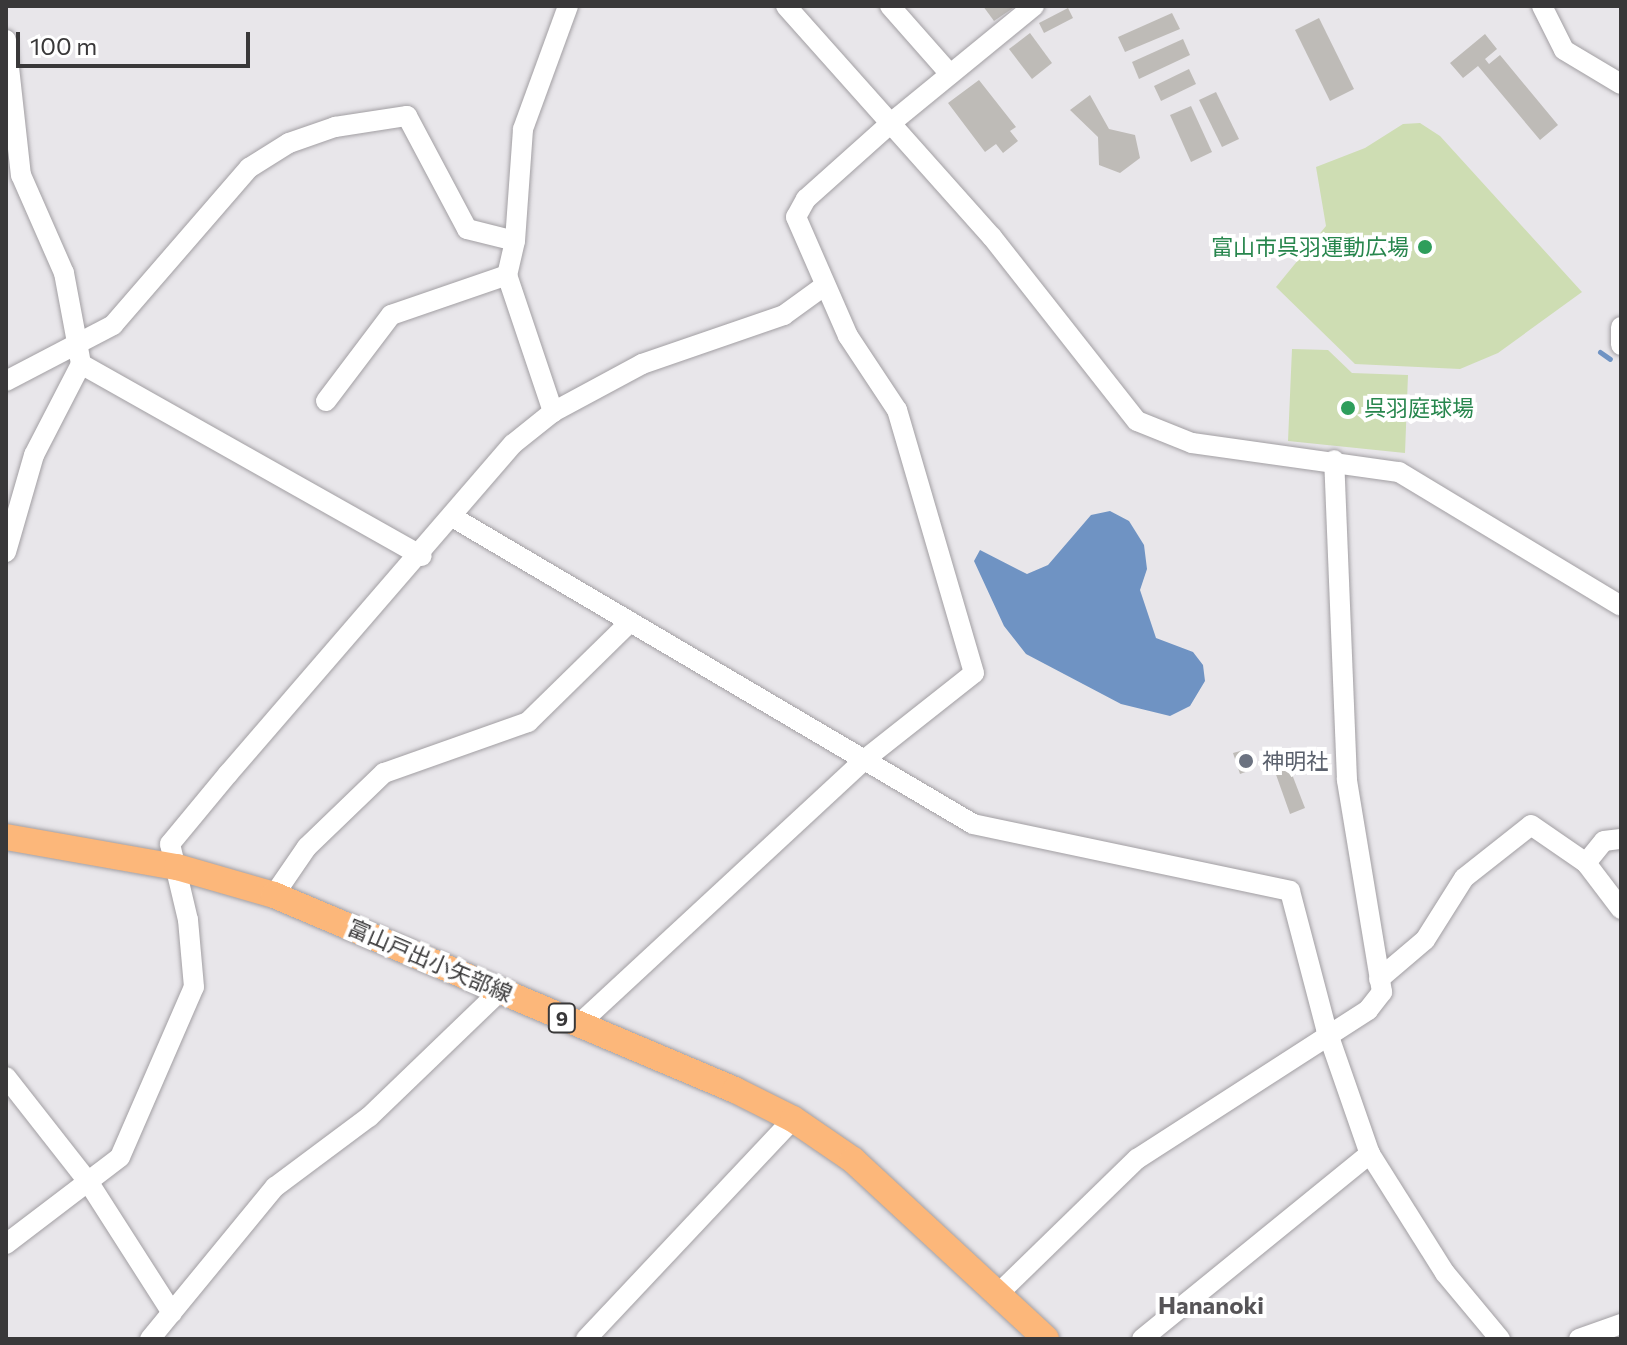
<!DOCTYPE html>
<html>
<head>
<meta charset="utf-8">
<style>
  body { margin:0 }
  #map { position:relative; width:1627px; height:1345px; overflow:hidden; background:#e8e6ea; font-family:Commissioner,"Noto Sans JP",sans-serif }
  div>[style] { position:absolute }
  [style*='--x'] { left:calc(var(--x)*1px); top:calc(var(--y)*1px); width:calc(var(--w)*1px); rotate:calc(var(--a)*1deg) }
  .green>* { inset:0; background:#ceddb3 }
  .water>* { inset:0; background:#6f93c3 }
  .stream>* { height:5px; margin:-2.5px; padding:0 2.5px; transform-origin:2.5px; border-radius:2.5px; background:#6f93c3 }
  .building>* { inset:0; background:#bebbb7 }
  .roads { filter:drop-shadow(0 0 2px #a29fa3) drop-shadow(0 0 2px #a29fa3) }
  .minor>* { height:20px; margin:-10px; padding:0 10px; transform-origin:10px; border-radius:10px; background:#fff }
  .major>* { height:26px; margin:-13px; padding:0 13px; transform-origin:13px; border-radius:13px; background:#fcb77a }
  .dots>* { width:22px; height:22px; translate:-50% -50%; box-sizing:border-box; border:4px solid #fff; border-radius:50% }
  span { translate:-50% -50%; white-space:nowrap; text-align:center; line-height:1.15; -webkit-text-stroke:8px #fff; paint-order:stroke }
  .shield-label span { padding:2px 6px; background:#fff; border:2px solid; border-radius:6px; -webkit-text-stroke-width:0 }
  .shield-label { font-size:20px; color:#393839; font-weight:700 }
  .leisure-label { font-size:22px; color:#27864d }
  .right { translate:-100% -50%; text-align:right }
  .left { translate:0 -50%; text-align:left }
  .worship-label { font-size:22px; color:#5b616d }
  .street-label { font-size:22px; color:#393839 }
  .neighbourhood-label { font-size:24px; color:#565457; font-weight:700 }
  .frame { position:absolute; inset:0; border:8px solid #393839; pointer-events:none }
  .scale { position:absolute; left:16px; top:32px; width:234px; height:36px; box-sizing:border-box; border:4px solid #393839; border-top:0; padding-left:10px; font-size:24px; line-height:28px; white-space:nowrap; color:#393839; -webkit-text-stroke:6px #fff; paint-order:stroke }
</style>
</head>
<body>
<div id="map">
  <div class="green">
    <i style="clip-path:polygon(1420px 123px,1440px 136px,1582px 292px,1498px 353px,1460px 369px,1355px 364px,1276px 287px,1326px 226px,1316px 167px,1365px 148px,1403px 124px)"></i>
    <i style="clip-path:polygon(1292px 349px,1328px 350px,1352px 373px,1408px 375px,1405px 453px,1288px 441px)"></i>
  </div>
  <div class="water">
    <i style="clip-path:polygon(1110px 511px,1129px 521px,1144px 545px,1147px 569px,1140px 590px,1156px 638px,1193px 652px,1203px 665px,1205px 681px,1190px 706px,1170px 716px,1121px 704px,1026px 654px,1004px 626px,974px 561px,980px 550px,1027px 574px,1048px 565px,1091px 515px)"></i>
  </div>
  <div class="stream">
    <i style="--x:1600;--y:352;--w:12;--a:35"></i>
  </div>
  <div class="building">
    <i style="clip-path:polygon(983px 6px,1016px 6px,994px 21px)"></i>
    <i style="clip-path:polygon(1068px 8px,1073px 18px,1044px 33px,1039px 23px)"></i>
    <i style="clip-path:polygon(1172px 13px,1180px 29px,1125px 52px,1118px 37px)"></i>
    <i style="clip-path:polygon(1319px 18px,1354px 89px,1330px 101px,1295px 30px)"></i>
    <i style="clip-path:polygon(1030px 33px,1052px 63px,1032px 79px,1009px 49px)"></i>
    <i style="clip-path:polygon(1485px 34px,1497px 49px,1485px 59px,1489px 64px,1500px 55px,1558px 125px,1540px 140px,1478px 66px,1463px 78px,1450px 63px)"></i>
    <i style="clip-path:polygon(1183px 39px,1190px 55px,1139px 79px,1132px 62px)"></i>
    <i style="clip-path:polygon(1189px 69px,1196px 84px,1161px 101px,1154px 86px)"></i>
    <i style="clip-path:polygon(979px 80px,1016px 127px,1010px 131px,1018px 141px,1003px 153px,996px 144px,985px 152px,948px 103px)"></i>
    <i style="clip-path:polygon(1216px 92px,1239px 139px,1222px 147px,1199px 100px)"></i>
    <i style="clip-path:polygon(1090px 95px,1109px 129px,1135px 135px,1140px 158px,1120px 173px,1099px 165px,1098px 137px,1070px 110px)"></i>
    <i style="clip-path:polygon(1191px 106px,1212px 152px,1191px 162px,1170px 115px)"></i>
    <i style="clip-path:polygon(1244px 750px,1251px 770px,1240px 774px,1233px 753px)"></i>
    <i style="clip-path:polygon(1288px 764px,1305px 808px,1290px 814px,1274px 769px)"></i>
  </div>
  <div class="roads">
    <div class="minor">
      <i style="--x:786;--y:6;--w:310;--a:48.3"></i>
      <i style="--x:992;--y:237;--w:234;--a:51.8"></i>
      <i style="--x:1137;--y:421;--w:59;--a:21.8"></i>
      <i style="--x:1192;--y:443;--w:209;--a:8"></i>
      <i style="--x:1399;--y:472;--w:259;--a:31.1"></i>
      <i style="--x:890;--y:6;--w:91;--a:48.6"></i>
      <i style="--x:1542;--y:6;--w:49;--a:63.4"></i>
      <i style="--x:1564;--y:50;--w:66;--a:30.8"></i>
      <i style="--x:6;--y:40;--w:136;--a:83.7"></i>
      <i style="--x:21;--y:175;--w:107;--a:66.3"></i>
      <i style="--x:64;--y:273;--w:93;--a:79.4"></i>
      <i style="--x:81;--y:364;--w:102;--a:117.3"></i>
      <i style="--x:34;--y:455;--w:101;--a:106.1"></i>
      <i style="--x:515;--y:241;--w:35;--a:103"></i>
      <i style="--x:507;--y:275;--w:145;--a:71.4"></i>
      <i style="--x:1621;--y:327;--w:18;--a:90"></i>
      <i style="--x:81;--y:364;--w:391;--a:29.4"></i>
      <i style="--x:6;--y:381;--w:121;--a:-27.6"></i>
      <i style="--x:113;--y:325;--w:208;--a:-49.1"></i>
      <i style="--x:249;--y:168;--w:47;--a:-32"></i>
      <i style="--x:289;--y:143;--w:49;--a:-19.2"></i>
      <i style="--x:335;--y:127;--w:73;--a:-8.7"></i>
      <i style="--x:407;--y:116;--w:128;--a:62"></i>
      <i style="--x:467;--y:229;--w:49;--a:14"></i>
      <i style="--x:515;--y:241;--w:112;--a:-85.9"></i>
      <i style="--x:523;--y:129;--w:131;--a:-69.9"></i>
      <i style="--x:326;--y:401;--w:108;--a:-52.9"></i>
      <i style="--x:391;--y:315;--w:123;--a:-19"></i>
      <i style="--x:454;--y:518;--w:602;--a:30.52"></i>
      <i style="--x:973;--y:824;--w:324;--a:11.9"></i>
      <i style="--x:1290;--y:891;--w:142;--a:75.3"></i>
      <i style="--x:1326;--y:1028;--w:133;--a:70.8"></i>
      <i style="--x:1370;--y:1154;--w:141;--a:57.8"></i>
      <i style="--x:1445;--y:1273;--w:86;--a:50.2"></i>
      <i style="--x:1586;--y:863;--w:58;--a:52.7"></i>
      <i style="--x:274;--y:895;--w:58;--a:-55.5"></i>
      <i style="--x:307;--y:847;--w:107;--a:-43.9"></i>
      <i style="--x:384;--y:773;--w:153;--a:-19.5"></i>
      <i style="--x:528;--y:722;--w:143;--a:-44.4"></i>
      <i style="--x:1379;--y:979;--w:60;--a:-40.3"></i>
      <i style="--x:1425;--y:940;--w:73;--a:-57.8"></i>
      <i style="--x:1464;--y:878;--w:85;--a:-38.3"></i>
      <i style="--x:1531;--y:825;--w:67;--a:34.6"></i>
      <i style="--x:1586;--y:863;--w:28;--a:-51"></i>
      <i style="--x:1604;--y:841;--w:17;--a:-7"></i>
      <i style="--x:578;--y:1025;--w:390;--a:-42.8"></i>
      <i style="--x:864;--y:760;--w:140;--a:-38.3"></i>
      <i style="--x:974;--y:673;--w:274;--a:-106.3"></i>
      <i style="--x:897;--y:410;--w:89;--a:-123.5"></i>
      <i style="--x:848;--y:336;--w:130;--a:-113.6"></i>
      <i style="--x:796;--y:217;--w:21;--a:-61"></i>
      <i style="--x:806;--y:199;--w:114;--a:-41.8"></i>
      <i style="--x:891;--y:123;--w:185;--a:-39.3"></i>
      <i style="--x:6;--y:1077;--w:135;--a:51.9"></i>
      <i style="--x:89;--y:1183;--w:154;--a:57.4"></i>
      <i style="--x:6;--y:1244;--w:143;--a:-37.3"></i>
      <i style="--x:120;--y:1157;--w:185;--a:-66.5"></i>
      <i style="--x:194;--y:987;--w:67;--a:-95.1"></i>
      <i style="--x:188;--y:920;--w:78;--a:-103.3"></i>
      <i style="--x:170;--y:844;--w:91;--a:-50.4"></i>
      <i style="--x:228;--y:774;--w:436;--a:-49.2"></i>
      <i style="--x:513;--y:444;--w:51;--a:-38.7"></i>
      <i style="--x:553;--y:412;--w:101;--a:-28.3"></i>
      <i style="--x:642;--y:364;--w:150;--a:-19"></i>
      <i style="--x:784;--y:315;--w:49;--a:-35.9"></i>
      <i style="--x:998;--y:1294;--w:194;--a:-44.2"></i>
      <i style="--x:1137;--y:1159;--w:275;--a:-32.8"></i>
      <i style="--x:1368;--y:1010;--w:23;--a:-52"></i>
      <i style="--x:1382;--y:992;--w:215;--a:-99.4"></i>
      <i style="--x:1347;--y:780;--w:320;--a:-92.3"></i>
      <i style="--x:150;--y:1339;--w:197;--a:-50.6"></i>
      <i style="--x:275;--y:1187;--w:117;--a:-36.7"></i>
      <i style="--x:369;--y:1117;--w:183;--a:-43.9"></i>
      <i style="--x:586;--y:1339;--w:302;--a:-46.7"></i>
      <i style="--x:1142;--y:1339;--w:294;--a:-39.1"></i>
      <i style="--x:1579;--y:1339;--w:45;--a:-19.7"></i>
    </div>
    <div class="major">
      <i style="--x:6;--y:837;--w:174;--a:10"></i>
      <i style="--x:177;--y:867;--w:101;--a:16.1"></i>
      <i style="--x:274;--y:895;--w:501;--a:22.93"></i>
      <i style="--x:735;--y:1090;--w:65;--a:26.6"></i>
      <i style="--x:793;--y:1119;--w:73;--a:34.3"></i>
      <i style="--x:853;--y:1160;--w:263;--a:42.8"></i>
    </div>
  </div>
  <div class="dots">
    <i style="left:1425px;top:247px;background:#2e9e5b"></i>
    <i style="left:1348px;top:408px;background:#2e9e5b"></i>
    <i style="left:1246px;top:761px;background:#6b7280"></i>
  </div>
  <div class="shield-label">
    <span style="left:562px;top:1018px">9</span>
  </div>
  <div class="leisure-label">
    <span class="right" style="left:1409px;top:247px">富山市呉羽運動広場</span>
    <span class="left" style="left:1364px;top:408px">呉羽庭球場</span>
  </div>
  <div class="worship-label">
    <span class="left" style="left:1262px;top:761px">神明社</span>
  </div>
  <div class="street-label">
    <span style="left:430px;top:960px;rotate:23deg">富山戸出小矢部線</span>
  </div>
  <div class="neighbourhood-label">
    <span style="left:1211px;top:1305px">Hananoki</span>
  </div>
  <div class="frame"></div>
  <div class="scale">100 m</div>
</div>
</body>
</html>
